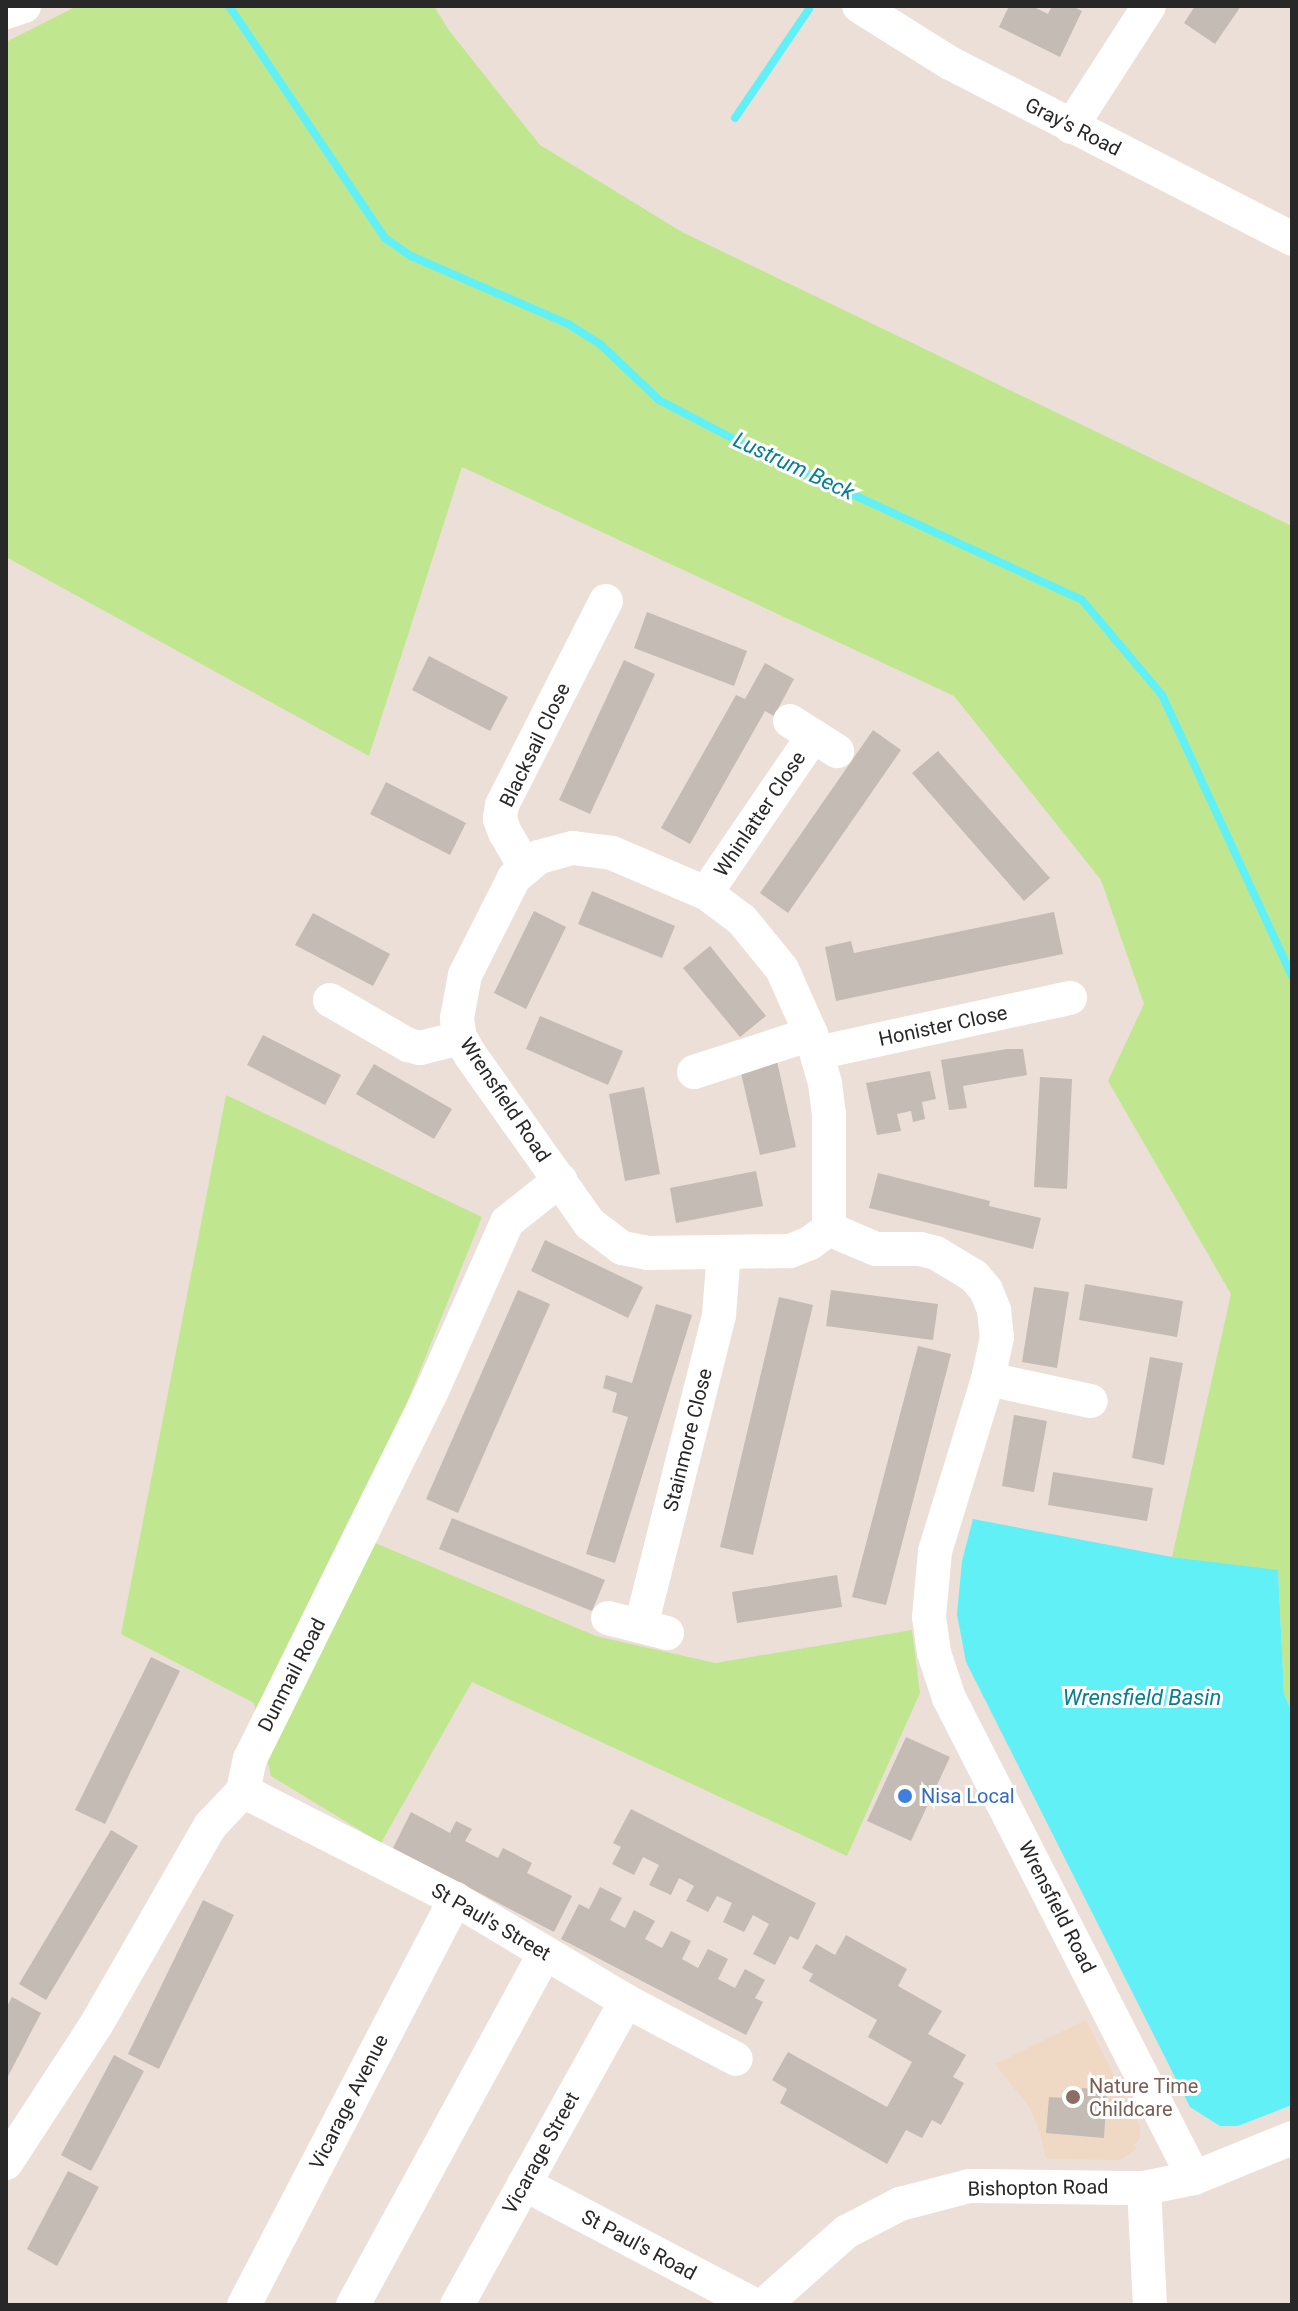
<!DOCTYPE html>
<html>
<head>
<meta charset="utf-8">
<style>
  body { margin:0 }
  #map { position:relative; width:1298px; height:2311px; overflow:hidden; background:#ecdfd8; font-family:Roboto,sans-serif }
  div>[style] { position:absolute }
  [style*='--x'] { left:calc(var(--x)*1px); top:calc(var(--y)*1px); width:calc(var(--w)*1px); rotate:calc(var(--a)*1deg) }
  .education>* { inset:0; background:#efd9c5 }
  .green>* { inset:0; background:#c0e78f }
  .water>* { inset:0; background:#62f0f7 }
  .stream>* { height:8px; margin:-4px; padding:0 4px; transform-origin:4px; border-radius:4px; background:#62f0f7 }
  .building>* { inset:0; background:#c3bbb4 }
  .minor>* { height:34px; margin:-17px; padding:0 17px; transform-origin:17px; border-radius:17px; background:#fff }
  .dots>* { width:22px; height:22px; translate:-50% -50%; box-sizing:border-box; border:4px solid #fff; border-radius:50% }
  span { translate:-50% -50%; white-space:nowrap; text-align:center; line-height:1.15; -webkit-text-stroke:6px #fff; paint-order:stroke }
  .street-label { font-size:20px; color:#282828 }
  .shop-label { font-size:20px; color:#366cbe }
  .left { translate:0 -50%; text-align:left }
  .education-label { font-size:20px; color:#785e54 }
  .water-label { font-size:22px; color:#048092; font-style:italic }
  .frame { position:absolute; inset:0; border:8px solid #282828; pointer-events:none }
</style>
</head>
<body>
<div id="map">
  <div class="education">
    <i style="clip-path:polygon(1086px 2020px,1140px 2126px,1140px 2138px,1134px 2145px,1137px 2149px,1120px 2160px,1046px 2159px,1040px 2132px,1029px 2107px,995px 2064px)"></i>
  </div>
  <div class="green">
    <i style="clip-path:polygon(77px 6px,434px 6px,448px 29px,540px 145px,682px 232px,1292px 526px,1292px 1714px,1284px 1693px,1278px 1571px,1172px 1557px,1231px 1294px,1108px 1081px,1144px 1004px,1101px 880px,954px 696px,462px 467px,369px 756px,6px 557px,6px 42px)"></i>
    <i style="clip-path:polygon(226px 1095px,482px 1217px,354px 1534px,596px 1636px,715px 1663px,912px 1630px,920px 1693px,847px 1856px,472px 1682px,381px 1843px,271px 1776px,254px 1703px,121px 1634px)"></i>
  </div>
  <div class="water">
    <i style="clip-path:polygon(973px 1519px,1172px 1557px,1278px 1570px,1284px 1693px,1292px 1714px,1292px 2105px,1238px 2126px,1220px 2126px,1190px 2107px,966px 1662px,957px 1614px,962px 1561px)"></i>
  </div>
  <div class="stream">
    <i style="--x:229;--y:6;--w:280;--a:56.1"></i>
    <i style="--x:385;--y:238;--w:32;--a:35"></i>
    <i style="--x:411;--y:256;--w:171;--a:23.4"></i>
    <i style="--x:568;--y:324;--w:38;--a:32"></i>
    <i style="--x:600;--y:344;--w:81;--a:43.5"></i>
    <i style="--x:659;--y:400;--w:95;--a:27.6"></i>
    <i style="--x:743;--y:444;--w:373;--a:24.7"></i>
    <i style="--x:1082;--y:600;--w:124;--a:49.9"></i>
    <i style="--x:1162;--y:695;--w:310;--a:65.2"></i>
    <i style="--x:735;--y:118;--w:132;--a:-55.8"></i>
  </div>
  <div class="building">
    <i style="clip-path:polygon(1009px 6px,1032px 6px,1048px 14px,1052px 6px,1072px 6px,1082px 11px,1060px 57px,999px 27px)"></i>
    <i style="clip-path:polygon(1195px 6px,1241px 6px,1215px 44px,1184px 23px)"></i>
    <i style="clip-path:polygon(647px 612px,747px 651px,734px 686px,634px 648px)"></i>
    <i style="clip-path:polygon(429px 656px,508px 697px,490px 731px,412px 690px)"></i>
    <i style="clip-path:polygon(624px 660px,655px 674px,590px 814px,559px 800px)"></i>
    <i style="clip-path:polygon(765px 663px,794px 679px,774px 716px,765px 711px,690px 844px,661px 828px,736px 695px,745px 699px)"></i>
    <i style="clip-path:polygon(873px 730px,901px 750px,788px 913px,760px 893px)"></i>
    <i style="clip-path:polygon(938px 751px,1050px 878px,1024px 901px,912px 773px)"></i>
    <i style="clip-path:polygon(386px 782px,466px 823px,450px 855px,370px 814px)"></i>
    <i style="clip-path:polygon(592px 891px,675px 926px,662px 958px,578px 924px)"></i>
    <i style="clip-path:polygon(534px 911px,566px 927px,526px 1009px,494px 993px)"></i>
    <i style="clip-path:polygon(1054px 912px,1063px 954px,836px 1001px,825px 947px,851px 941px,854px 953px)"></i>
    <i style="clip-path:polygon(313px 913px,390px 954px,373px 986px,295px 945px)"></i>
    <i style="clip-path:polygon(710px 946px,766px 1016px,740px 1037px,683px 968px)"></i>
    <i style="clip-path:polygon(540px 1016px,623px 1051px,608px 1085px,526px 1049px)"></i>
    <i style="clip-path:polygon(263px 1035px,341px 1075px,325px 1105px,247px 1065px)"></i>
    <i style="clip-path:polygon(1007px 1049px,1023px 1049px,1027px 1075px,963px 1086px,967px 1108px,949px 1110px,941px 1060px)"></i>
    <i style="clip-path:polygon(777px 1061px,796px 1147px,760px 1155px,740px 1069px)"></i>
    <i style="clip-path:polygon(374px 1064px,452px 1109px,434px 1139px,356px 1094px)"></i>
    <i style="clip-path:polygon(930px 1071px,936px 1099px,922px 1102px,925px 1119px,913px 1122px,911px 1111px,897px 1114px,901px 1131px,877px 1135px,866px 1083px)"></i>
    <i style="clip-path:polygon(1040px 1077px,1072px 1079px,1067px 1189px,1034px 1187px)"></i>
    <i style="clip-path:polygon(644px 1087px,660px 1174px,625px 1181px,609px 1094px)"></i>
    <i style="clip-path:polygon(756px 1171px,763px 1206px,676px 1223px,670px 1188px)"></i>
    <i style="clip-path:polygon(878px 1173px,990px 1201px,989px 1206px,1041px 1218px,1033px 1249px,869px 1208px)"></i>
    <i style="clip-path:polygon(545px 1240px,643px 1287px,628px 1318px,531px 1271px)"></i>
    <i style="clip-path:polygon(1085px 1284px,1183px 1301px,1177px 1337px,1079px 1320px)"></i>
    <i style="clip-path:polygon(1034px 1287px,1069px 1292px,1057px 1368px,1022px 1362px)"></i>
    <i style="clip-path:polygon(518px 1290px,550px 1304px,458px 1513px,426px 1499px)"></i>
    <i style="clip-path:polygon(831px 1290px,938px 1304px,933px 1340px,826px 1326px)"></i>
    <i style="clip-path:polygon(779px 1297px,813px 1305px,753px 1555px,720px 1547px)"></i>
    <i style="clip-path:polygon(656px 1304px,692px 1315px,615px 1563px,586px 1554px,628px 1417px,612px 1412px,617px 1393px,603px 1388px,606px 1375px,632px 1383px)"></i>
    <i style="clip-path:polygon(918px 1346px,951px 1354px,886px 1605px,852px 1597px)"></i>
    <i style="clip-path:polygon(1150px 1357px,1183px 1363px,1164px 1465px,1132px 1458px)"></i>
    <i style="clip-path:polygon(1014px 1415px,1047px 1421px,1034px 1492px,1002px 1486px)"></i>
    <i style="clip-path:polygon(1053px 1472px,1153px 1488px,1147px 1521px,1048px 1505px)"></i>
    <i style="clip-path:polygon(452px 1518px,605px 1580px,592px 1611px,439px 1549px)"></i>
    <i style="clip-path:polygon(837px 1575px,842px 1607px,737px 1623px,732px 1592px)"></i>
    <i style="clip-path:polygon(151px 1657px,180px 1671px,105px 1824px,75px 1810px)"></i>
    <i style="clip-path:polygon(906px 1737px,950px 1757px,911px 1841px,867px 1821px)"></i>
    <i style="clip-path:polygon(631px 1809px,816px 1903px,798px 1940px,790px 1936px,775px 1965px,753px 1954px,769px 1924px,753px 1915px,744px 1932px,723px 1922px,732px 1903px,717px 1896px,708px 1912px,686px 1901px,694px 1886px,679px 1878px,671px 1895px,649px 1885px,659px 1865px,643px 1857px,634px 1875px,612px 1864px,621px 1847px,613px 1843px)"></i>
    <i style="clip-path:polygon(411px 1812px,450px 1833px,456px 1821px,472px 1829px,465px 1841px,498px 1858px,503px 1848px,532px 1863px,527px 1873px,572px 1896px,554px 1932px,393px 1848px)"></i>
    <i style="clip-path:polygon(111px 1830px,138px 1846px,46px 2000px,19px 1984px)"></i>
    <i style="clip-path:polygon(600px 1887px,622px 1898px,610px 1920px,625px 1928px,634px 1910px,655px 1921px,645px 1939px,662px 1948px,671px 1931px,691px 1941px,682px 1959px,698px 1968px,708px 1949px,728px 1959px,718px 1979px,735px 1988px,745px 1969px,765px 1980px,755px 1998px,763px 2002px,746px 2035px,561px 1939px,579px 1904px,589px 1909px)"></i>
    <i style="clip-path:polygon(203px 1900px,234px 1915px,159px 2069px,128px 2054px)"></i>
    <i style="clip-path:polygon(846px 1935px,907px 1969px,898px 1986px,942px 2011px,928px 2034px,966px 2055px,953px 2077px,964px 2083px,941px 2125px,932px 2120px,922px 2138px,906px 2130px,887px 2164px,780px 2103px,787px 2089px,772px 2080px,788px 2052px,887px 2107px,912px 2062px,868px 2037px,877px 2020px,809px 1981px,813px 1974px,802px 1968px,816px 1944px,835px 1955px)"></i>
    <i style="clip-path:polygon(12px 1997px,41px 2013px,6px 2080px,6px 2008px)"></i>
    <i style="clip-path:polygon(114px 2055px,144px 2071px,91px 2171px,61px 2155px)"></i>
    <i style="clip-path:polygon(1082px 2088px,1107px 2090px,1104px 2138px,1046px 2133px,1049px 2097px,1081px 2099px)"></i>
    <i style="clip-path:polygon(68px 2171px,99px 2187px,57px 2266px,27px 2249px)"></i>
  </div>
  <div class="minor">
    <i style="--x:859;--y:6;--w:107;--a:32.1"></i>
    <i style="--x:950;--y:63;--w:385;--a:27.2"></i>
    <i style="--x:6;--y:12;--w:19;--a:-18"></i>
    <i style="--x:1071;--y:127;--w:144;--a:-57.2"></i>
    <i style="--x:790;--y:721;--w:56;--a:32.6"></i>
    <i style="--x:573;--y:848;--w:39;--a:7"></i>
    <i style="--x:612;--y:853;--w:102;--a:23.1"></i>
    <i style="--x:706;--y:893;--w:45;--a:36.9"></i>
    <i style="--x:742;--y:920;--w:63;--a:50.8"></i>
    <i style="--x:782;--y:969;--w:71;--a:66"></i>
    <i style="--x:811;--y:1034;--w:51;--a:74.1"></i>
    <i style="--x:825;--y:1083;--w:31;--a:83"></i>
    <i style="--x:829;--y:1114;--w:115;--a:90"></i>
    <i style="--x:829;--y:1229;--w:24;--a:144"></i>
    <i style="--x:810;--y:1243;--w:22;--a:158"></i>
    <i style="--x:790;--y:1251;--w:142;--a:179.2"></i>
    <i style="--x:648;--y:1253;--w:26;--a:-169"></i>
    <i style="--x:622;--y:1248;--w:40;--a:-143"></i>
    <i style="--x:590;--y:1224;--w:206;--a:-125.3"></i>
    <i style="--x:471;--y:1056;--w:21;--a:-121"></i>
    <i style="--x:460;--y:1038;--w:20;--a:-99"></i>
    <i style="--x:457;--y:1018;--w:44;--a:-79.5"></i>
    <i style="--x:465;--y:975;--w:109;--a:-63.2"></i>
    <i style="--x:514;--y:878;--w:33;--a:-40"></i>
    <i style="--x:539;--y:857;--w:35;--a:-15"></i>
    <i style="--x:525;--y:867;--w:39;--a:-120"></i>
    <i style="--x:505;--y:833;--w:15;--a:-110"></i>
    <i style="--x:500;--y:819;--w:14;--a:-82"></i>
    <i style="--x:502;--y:805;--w:229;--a:-63"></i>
    <i style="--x:706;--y:893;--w:190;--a:-55.7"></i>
    <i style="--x:330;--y:1000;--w:90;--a:30"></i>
    <i style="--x:408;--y:1045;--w:12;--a:14"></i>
    <i style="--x:420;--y:1048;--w:41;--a:-14"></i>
    <i style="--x:817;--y:1053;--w:259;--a:-12.3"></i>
    <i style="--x:694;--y:1072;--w:123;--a:-18"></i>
    <i style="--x:829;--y:1229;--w:51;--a:23.1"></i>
    <i style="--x:876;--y:1249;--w:44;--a:0"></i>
    <i style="--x:920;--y:1249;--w:16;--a:14"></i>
    <i style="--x:936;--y:1253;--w:44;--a:31.2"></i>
    <i style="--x:974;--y:1276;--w:18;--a:49"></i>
    <i style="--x:986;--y:1290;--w:22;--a:68"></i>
    <i style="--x:994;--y:1310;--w:27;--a:84"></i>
    <i style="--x:997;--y:1337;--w:43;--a:102.1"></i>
    <i style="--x:988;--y:1379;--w:180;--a:107.1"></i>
    <i style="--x:935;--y:1551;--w:66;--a:95.2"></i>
    <i style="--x:929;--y:1617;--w:36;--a:82"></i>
    <i style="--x:934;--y:1653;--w:47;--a:71.6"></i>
    <i style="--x:949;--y:1698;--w:539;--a:62.96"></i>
    <i style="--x:988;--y:1379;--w:105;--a:12.1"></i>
    <i style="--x:608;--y:1618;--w:61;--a:14.3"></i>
    <i style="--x:641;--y:1626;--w:321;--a:-75.9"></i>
    <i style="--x:719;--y:1315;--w:63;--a:-85.5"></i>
    <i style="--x:243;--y:1791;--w:238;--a:27"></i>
    <i style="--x:455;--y:1899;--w:199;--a:30.8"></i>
    <i style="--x:626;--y:2001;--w:124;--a:27.8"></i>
    <i style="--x:6;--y:2163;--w:165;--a:-56.9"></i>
    <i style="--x:96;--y:2025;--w:229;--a:-60.2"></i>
    <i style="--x:210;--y:1826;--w:48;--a:-46.7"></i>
    <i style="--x:243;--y:1791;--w:33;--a:-78"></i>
    <i style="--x:250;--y:1759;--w:408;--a:-63.7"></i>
    <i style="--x:431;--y:1393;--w:187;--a:-66"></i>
    <i style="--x:507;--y:1222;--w:68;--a:-38.4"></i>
    <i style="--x:524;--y:2184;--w:260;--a:27.7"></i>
    <i style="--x:1144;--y:2188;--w:117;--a:87.1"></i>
    <i style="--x:244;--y:2305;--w:458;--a:-62.5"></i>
    <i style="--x:353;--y:2305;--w:401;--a:-61.4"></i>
    <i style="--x:457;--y:2305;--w:348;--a:-60.9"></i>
    <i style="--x:764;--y:2305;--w:110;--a:-41.7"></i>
    <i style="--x:846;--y:2232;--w:61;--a:-27.4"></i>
    <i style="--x:900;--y:2204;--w:71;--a:-14.6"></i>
    <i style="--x:969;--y:2186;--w:175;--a:0.7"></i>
    <i style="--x:1144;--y:2188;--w:51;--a:-11.3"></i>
    <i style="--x:1194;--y:2178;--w:106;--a:-22.2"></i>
  </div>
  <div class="dots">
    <i style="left:905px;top:1796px;background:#3f7fe0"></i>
    <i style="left:1073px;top:2097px;background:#8d6e63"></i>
  </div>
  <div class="street-label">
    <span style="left:1073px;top:127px;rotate:27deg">Gray's Road</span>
    <span style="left:535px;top:745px;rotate:-64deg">Blacksail Close</span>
    <span style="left:760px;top:814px;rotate:-56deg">Whinlatter Close</span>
    <span style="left:943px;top:1026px;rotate:-12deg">Honister Close</span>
    <span style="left:505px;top:1100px;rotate:56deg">Wrensfield Road</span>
    <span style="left:688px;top:1440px;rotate:-76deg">Stainmore Close</span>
    <span style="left:292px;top:1675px;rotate:-63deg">Dunmail Road</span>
    <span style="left:1057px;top:1907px;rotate:63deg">Wrensfield Road</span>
    <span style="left:491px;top:1922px;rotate:30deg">St Paul's Street</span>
    <span style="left:349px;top:2102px;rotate:-63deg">Vicarage Avenue</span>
    <span style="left:541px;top:2153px;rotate:-61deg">Vicarage Street</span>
    <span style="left:1038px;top:2188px;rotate:-1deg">Bishopton Road</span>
    <span style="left:639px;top:2245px;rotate:28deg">St Paul's Road</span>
  </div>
  <div class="shop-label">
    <span class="left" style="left:921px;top:1796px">Nisa Local</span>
  </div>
  <div class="education-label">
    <span class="left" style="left:1089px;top:2098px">Nature Time<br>Childcare</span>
  </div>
  <div class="water-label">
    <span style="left:794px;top:466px;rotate:25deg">Lustrum Beck</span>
    <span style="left:1142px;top:1698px">Wrensfield Basin</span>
  </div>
  <div class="frame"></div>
</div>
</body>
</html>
